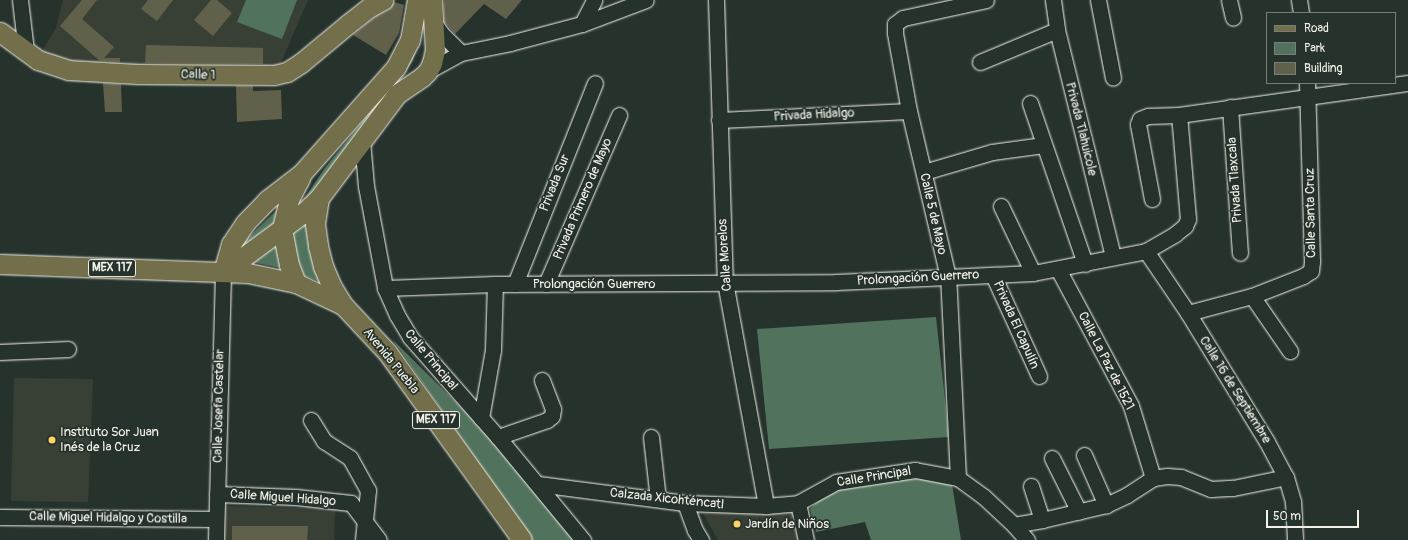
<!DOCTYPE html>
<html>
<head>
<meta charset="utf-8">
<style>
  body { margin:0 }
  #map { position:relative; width:1408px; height:540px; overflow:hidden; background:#26332d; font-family:Pangolin,sans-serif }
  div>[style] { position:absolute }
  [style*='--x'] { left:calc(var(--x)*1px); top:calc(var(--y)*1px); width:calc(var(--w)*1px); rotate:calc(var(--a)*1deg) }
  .built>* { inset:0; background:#384036 }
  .green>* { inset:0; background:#51725c }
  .building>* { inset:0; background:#61604b }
  .roads { filter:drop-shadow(0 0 1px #f4f1e8) drop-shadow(0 0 1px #f4f1e8) }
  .minor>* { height:15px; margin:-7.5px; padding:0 7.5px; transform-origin:7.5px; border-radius:7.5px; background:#26332d }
  .major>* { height:19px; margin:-9.5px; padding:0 9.5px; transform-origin:9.5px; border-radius:9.5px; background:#726f4a }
  .dots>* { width:11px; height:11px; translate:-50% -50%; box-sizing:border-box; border:2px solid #26332d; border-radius:50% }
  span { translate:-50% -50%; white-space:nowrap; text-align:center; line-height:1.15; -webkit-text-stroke:3.5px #26332d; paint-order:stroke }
  .shield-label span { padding:1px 3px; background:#26332d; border:1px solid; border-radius:3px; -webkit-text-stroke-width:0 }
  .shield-label { font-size:12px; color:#f4f1e8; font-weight:700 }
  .street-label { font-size:13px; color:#f4f1e8 }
  .poi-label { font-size:13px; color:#f4f1e8 }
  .left { translate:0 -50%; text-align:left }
  .legend { position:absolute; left:1266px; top:12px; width:130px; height:72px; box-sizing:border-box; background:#26332d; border:1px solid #787f78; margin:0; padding:5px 7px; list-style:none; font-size:12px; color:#f4f1e8 }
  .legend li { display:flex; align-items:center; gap:8px; height:20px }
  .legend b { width:20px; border:1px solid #787f78 }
  .scale { position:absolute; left:1266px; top:510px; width:93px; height:18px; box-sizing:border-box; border:2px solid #f4f1e8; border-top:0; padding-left:5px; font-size:12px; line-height:14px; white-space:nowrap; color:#f4f1e8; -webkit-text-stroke:3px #26332d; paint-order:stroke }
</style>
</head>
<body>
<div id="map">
  <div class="built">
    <i style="clip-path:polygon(63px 0,308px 0,279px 67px,82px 66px,41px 53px,56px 28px)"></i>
    <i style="clip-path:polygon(14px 378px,93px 379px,88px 502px,11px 501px)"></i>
    <i style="clip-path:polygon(222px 506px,335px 509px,334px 540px,222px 540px)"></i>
    <i style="clip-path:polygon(699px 506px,795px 509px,802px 540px,718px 540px)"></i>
  </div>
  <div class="green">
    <i style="clip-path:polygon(246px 0,297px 0,282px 39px,237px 22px)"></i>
    <i style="clip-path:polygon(417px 47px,413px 60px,399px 81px,329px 173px,296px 211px,324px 169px,397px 79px)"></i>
    <i style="clip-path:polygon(279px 208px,277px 224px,239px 252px,235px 250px)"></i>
    <i style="clip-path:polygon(307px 221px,307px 235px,310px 249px,321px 282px,303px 275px,298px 268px,290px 233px)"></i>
    <i style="clip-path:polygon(276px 242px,286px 269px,251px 262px)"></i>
    <i style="clip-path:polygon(936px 317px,949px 437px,769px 449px,757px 329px)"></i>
    <i style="clip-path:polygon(393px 340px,483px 429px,575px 540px,532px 540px)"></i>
    <i style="clip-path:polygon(907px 478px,951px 478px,961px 540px,871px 540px,865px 522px,816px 532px,810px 509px,831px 489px)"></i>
  </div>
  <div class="building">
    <i style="clip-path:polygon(82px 0,97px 0,82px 19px,114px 47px,104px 58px,120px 58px,120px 62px,100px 61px,60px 26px)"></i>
    <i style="clip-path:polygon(148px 0,173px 0,157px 21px,141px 9px)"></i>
    <i style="clip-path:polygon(211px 0,217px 0,232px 13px,213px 36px,194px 20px)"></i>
    <i style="clip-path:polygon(444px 0,522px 0,506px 19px,484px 4px,455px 34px,444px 22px)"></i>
    <i style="clip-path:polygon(394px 2px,404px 5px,399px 33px,386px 55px,353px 35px,376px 16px,389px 9px)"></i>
    <i style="clip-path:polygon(146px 45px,263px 48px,263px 64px,145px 63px)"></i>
    <i style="clip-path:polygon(103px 83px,121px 84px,122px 112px,105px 112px)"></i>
    <i style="clip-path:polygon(236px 86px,253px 86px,253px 91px,281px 90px,282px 119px,237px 122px)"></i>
    <i style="clip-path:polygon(232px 526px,308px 526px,307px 540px,232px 540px)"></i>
  </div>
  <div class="roads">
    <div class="minor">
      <i style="--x:20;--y:0;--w:51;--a:83.3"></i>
      <i style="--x:716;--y:0;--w:282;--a:88.2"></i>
      <i style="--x:725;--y:282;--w:228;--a:79.6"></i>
      <i style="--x:1053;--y:0;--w:30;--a:82"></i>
      <i style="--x:1057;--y:30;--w:234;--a:76.1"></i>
      <i style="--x:1098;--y:0;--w:79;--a:79.1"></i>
      <i style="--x:1229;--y:0;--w:18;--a:77"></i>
      <i style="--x:1299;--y:0;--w:13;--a:81"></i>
      <i style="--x:432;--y:20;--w:16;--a:55"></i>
      <i style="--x:441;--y:33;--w:28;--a:45"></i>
      <i style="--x:582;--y:24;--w:27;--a:-63"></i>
      <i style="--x:980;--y:62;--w:83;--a:-22.6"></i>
      <i style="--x:428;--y:71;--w:38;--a:-29"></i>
      <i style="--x:461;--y:53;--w:50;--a:-11.5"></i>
      <i style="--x:510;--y:43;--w:74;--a:-14.8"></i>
      <i style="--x:582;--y:24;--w:68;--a:-20.6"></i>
      <i style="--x:1030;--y:103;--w:170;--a:71.1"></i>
      <i style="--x:1230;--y:107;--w:146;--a:86.1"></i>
      <i style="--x:719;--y:120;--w:190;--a:-2.7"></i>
      <i style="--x:362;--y:141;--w:45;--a:84.9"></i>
      <i style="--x:366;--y:186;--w:104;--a:79.4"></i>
      <i style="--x:385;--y:288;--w:30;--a:66"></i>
      <i style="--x:397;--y:315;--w:26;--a:59"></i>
      <i style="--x:410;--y:337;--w:133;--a:48.7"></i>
      <i style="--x:498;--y:437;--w:134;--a:50.5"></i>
      <i style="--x:924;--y:172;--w:71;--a:-16.4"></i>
      <i style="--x:992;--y:152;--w:52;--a:-7.7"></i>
      <i style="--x:1152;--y:199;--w:76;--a:-100.6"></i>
      <i style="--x:1138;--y:124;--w:5;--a:-68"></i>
      <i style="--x:1140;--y:119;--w:9;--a:-21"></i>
      <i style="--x:1148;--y:116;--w:31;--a:-2"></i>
      <i style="--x:1179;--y:115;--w:231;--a:-8"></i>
      <i style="--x:1001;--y:206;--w:74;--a:64.5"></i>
      <i style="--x:1146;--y:251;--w:75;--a:55.9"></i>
      <i style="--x:1188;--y:313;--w:151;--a:58.5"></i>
      <i style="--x:1267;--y:442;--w:40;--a:62"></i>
      <i style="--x:1286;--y:477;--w:25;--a:74"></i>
      <i style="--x:1293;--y:501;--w:39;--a:87"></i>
      <i style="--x:1058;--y:269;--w:155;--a:61.9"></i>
      <i style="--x:1131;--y:406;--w:75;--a:73"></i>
      <i style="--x:993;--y:275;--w:111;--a:65.5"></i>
      <i style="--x:515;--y:284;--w:216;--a:-68.3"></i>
      <i style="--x:546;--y:284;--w:184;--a:-66.6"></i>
      <i style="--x:385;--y:288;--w:110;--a:-2.1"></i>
      <i style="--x:495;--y:284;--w:341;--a:-0.3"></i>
      <i style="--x:836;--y:282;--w:112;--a:-2.6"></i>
      <i style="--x:948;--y:277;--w:85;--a:-2.7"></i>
      <i style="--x:1033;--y:273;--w:115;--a:-11"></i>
      <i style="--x:1146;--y:251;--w:34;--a:-30"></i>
      <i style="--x:1175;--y:234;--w:13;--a:-39"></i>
      <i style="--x:1185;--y:226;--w:8;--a:-67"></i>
      <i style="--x:1188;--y:219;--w:104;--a:-94.9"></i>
      <i style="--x:1252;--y:296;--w:67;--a:55.4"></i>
      <i style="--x:1188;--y:313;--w:66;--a:-14.9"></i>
      <i style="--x:1252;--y:296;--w:55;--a:-21.4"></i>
      <i style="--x:1303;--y:276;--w:9;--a:-32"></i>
      <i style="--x:1311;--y:271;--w:10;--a:-84"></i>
      <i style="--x:1312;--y:261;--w:178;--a:-91.6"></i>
      <i style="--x:0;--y:352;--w:68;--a:-2.5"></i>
      <i style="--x:481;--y:418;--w:69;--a:-80"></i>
      <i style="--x:493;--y:350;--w:66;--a:-88.3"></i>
      <i style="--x:311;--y:420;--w:25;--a:58"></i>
      <i style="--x:324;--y:441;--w:31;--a:33"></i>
      <i style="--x:350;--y:458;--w:37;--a:61"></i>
      <i style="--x:368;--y:490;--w:50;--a:95.7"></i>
      <i style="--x:498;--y:437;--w:52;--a:-19.1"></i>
      <i style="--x:547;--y:420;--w:6;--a:-39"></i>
      <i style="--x:552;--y:416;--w:7;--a:-82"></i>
      <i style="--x:553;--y:409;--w:31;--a:-111"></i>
      <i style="--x:651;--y:437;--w:62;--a:83.6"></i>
      <i style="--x:1084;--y:455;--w:55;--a:66.3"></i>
      <i style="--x:1052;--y:458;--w:60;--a:63.4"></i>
      <i style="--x:958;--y:478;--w:201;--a:-92.8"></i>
      <i style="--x:948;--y:277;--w:171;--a:-103.2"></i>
      <i style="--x:909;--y:111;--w:79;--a:-100.2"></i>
      <i style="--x:895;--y:33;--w:9;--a:-90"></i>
      <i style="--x:895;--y:24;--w:10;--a:-37"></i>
      <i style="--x:903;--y:18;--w:85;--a:-12.2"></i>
      <i style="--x:538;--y:484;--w:148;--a:7.4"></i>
      <i style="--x:685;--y:503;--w:81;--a:2.1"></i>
      <i style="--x:766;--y:506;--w:32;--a:-5"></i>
      <i style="--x:798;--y:503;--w:43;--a:-28.9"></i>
      <i style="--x:836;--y:482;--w:80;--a:-8.6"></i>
      <i style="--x:915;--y:470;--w:44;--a:10.5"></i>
      <i style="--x:958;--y:478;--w:32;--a:36"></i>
      <i style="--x:984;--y:497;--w:41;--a:43"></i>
      <i style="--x:1014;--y:525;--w:20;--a:49"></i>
      <i style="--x:1031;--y:486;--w:36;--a:72"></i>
      <i style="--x:217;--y:494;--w:79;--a:2.2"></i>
      <i style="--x:296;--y:497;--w:55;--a:6.2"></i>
      <i style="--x:351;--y:503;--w:46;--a:52.9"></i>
      <i style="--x:685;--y:503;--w:29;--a:70"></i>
      <i style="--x:695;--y:530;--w:12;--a:59"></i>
      <i style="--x:798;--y:503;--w:38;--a:78"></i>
      <i style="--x:0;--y:517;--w:216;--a:0.5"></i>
      <i style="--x:1014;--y:525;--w:28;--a:-10"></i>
      <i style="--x:1042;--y:520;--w:66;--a:-13.2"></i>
      <i style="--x:1106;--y:505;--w:23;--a:-25"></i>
      <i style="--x:1127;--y:495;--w:31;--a:-33"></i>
      <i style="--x:1153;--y:478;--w:14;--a:-8"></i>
      <i style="--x:1167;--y:476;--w:14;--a:4"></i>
      <i style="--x:1181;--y:477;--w:32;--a:22"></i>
      <i style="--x:1211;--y:489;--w:22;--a:-3"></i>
      <i style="--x:1233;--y:488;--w:54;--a:-11.7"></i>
      <i style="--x:216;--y:540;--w:268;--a:-88.5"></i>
    </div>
    <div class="major">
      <i style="--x:0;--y:32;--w:47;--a:36.4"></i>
      <i style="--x:38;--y:60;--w:32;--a:18"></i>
      <i style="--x:68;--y:70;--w:70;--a:3.3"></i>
      <i style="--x:138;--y:74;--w:136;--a:0.4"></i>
      <i style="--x:274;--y:75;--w:13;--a:-13"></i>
      <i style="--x:287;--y:72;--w:17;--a:-33"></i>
      <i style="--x:301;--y:63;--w:61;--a:-39.7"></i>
      <i style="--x:348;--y:24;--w:28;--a:-38"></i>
      <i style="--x:370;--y:7;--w:15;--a:-28"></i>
      <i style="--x:319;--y:198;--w:26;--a:99"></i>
      <i style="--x:315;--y:224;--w:22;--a:82"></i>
      <i style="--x:318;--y:246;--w:21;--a:76"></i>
      <i style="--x:323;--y:266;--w:23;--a:67"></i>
      <i style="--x:332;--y:287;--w:21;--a:59"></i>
      <i style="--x:0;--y:264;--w:248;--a:2.1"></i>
      <i style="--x:248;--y:273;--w:49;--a:11.8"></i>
      <i style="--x:296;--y:283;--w:52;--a:25.1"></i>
      <i style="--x:343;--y:305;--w:64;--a:46.9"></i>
      <i style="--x:387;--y:352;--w:231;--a:54.3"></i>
      <i style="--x:223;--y:272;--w:99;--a:-36.4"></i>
      <i style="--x:303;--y:213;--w:22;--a:-43"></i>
      <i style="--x:319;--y:198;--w:130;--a:-53.1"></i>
      <i style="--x:397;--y:94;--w:30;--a:-34"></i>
      <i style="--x:422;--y:77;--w:8;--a:-45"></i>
      <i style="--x:428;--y:71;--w:9;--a:-63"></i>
      <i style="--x:432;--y:63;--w:13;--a:-77"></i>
      <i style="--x:435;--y:50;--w:50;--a:-93.4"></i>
      <i style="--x:223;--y:272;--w:29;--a:-74"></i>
      <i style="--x:231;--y:244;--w:25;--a:-56"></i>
      <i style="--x:245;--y:223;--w:32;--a:-46"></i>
      <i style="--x:267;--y:200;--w:44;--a:-37.6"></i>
      <i style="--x:302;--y:173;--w:142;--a:-48.4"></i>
      <i style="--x:396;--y:67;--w:30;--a:-63"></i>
      <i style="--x:410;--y:40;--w:41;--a:-80.1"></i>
      <i style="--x:296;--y:283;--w:19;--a:-111"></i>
      <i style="--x:289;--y:265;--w:38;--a:-101"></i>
      <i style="--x:282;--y:228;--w:30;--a:-76"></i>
      <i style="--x:289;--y:199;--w:24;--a:-62"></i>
    </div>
  </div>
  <div class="dots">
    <i style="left:52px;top:440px;background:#ffd166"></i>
    <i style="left:737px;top:524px;background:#ffd166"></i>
  </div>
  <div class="shield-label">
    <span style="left:112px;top:268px">MEX 117</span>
    <span style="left:436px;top:420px">MEX 117</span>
  </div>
  <div class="street-label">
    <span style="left:198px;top:75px;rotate:1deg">Calle 1</span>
    <span style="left:814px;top:115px;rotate:-3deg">Privada Hidalgo</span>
    <span style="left:1081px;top:129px;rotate:76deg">Privada Tlahuicole</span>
    <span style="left:1235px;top:180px;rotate:-94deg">Privada Tlaxcala</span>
    <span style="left:555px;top:183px;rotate:-68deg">Privada Sur</span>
    <span style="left:583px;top:199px;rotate:-67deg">Privada Primero de Mayo</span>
    <span style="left:1311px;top:213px;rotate:-91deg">Calle Santa Cruz</span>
    <span style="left:933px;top:214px;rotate:77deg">Calle 5 de Mayo</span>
    <span style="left:725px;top:255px;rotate:-94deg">Calle Morelos</span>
    <span style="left:918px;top:278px;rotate:-3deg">Prolongación Guerrero</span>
    <span style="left:594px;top:284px">Prolongación Guerrero</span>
    <span style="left:1016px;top:325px;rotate:66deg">Privada El Capulín</span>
    <span style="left:431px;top:360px;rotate:50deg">Calle Principal</span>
    <span style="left:391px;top:361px;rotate:51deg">Avenida Puebla</span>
    <span style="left:1106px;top:361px;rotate:63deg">Calle La Paz de 1521</span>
    <span style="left:1235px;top:390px;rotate:58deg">Calle 16 de Septiembre</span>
    <span style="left:219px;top:406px;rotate:-89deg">Calle Josefa Castelar</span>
    <span style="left:874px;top:477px;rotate:-9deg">Calle Principal</span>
    <span style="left:283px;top:498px;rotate:4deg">Calle Miguel Hidalgo</span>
    <span style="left:667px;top:499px;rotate:6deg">Calzada Xicohténcatl</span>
    <span style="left:108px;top:518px;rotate:1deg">Calle Miguel Hidalgo y Costilla</span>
  </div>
  <div class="poi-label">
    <span class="left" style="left:60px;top:440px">Instituto Sor Juan<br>Inés de la Cruz</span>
    <span class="left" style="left:745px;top:524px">Jardín de Niños</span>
  </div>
  <ul class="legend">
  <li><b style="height:5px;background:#726f4a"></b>Road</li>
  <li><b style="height:11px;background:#51725c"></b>Park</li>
  <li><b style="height:11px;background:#61604b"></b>Building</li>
  </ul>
  <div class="scale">50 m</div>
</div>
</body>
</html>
